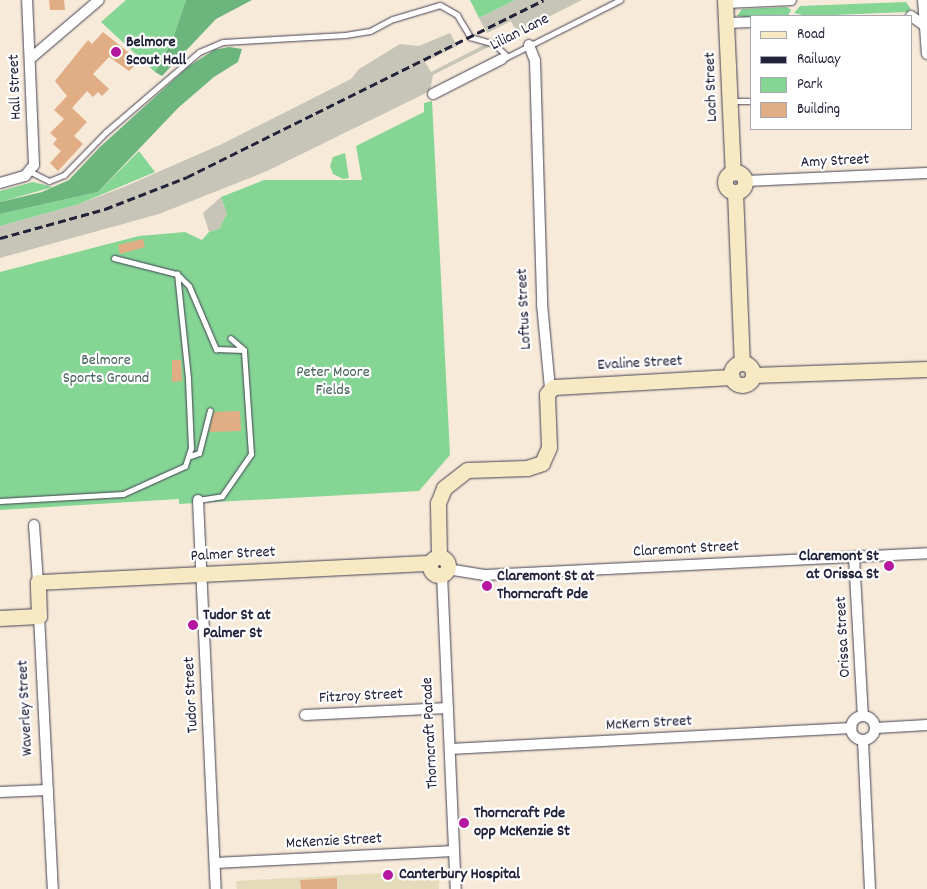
<!DOCTYPE html>
<html>
<head>
<meta charset="utf-8">
<style>
  body { margin:0 }
  #map { position:relative; width:927px; height:889px; overflow:hidden; background:#f8ead9; font-family:Dekko,sans-serif }
  div>[style] { position:absolute }
  [style*='--x'] { left:calc(var(--x)*1px); top:calc(var(--y)*1px); width:calc(var(--w)*1px); rotate:calc(var(--a)*1deg) }
  .built>* { inset:0; background:#e4dbba }
  .industrial>* { inset:0; background:#c6c5b8 }
  .green>* { inset:0; background:#85d595 }
  .forest>* { inset:0; background:#6cb67e }
  .building>* { inset:0; background:#e0ad85 }
  .roads { filter:drop-shadow(0 0 1px #424053) drop-shadow(0 0 1px #424053) }
  .lane>* { height:5px; margin:-2.5px; padding:0 2.5px; transform-origin:2.5px; border-radius:2.5px; background:#fff }
  .street>* { height:10px; margin:-5px; padding:0 5px; transform-origin:5px; border-radius:5px; background:#fff }
  .street>.ring { margin:-5px; padding:0; box-sizing:content-box; background:none; border:10px solid #fff; border-radius:50% }
  .secondary>* { height:15px; margin:-7.5px; padding:0 7.5px; transform-origin:7.5px; border-radius:7.5px; background:#f7e9c3 }
  .secondary>.ring { margin:-7.5px; padding:0; box-sizing:content-box; background:none; border:15px solid #f7e9c3; border-radius:50% }
  .rail>* { height:3px; margin-top:-1.5px; transform-origin:0; background:repeating-linear-gradient(90deg,#22223b 0 8px,transparent 0 12px) }
  .dots>* { width:14px; height:14px; translate:-50% -50%; box-sizing:border-box; border:2px solid #fff; border-radius:50% }
  span { translate:-50% -50%; white-space:nowrap; text-align:center; line-height:1.15; -webkit-text-stroke:4.5px #fff; paint-order:stroke }
  .street-label { font-size:16px; color:#22223b }
  .poi-label { font-size:16px; color:#22223b; font-weight:700 }
  .left { translate:0 -50%; text-align:left }
  .right { translate:-100% -50%; text-align:right }
  .park-label { font-size:16px; color:#45615a }
  .legend { position:absolute; left:750px; top:15px; width:162px; height:115px; box-sizing:border-box; background:#fff; border:1px solid #a7a7b1; margin:0; padding:6px 9px; list-style:none; font-size:15px; color:#22223b }
  .legend li { display:flex; align-items:center; gap:10px; height:25px }
  .legend b { width:25px; border:1px solid #a7a7b1 }
</style>
</head>
<body>
<div id="map">
  <div class="built">
    <i style="clip-path:polygon(439px 870px,439px 889px,237px 889px,236px 881px)"></i>
  </div>
  <div class="industrial">
    <i style="clip-path:polygon(515px 0,582px 0,433px 75px,430px 91px,267px 171px,159px 214px,0 258px,0 226px,79px 204px,126px 186px,222px 144px,351px 79px,359px 69px,400px 44px,419px 46px,450px 33px,457px 46px,425px 62px,431px 72px,515px 29px,511px 21px,487px 33px,479px 18px)"></i>
    <i style="clip-path:polygon(221px 197px,227px 214px,219px 229px,209px 232px,203px 213px)"></i>
  </div>
  <div class="green">
    <i style="clip-path:polygon(126px 0,186px 0,172px 41px,155px 72px,101px 22px)"></i>
    <i style="clip-path:polygon(470px 0,515px 0,479px 18px)"></i>
    <i style="clip-path:polygon(906px 2px,911px 9px,907px 12px,808px 16px,794px 13px,800px 6px)"></i>
    <i style="clip-path:polygon(787px 7px,791px 10px,788px 16px,751px 18px,737px 16px,742px 9px)"></i>
    <i style="clip-path:polygon(432px 101px,450px 455px,419px 491px,179px 504px,179px 499px,0 510px,0 272px,139px 236px,185px 232px,202px 240px,209px 232px,219px 229px,227px 214px,221px 197px,264px 180px,362px 180px,356px 146px,424px 112px,424px 103px)"></i>
    <i style="clip-path:polygon(139px 151px,155px 172px,79px 204px,0 226px,0 214px,98px 192px)"></i>
    <i style="clip-path:polygon(345px 153px,349px 178px,343px 179px,333px 174px,330px 166px,333px 157px)"></i>
    <i style="clip-path:polygon(33px 182px,53px 187px,0 202px,0 191px)"></i>
  </div>
  <div class="forest">
    <i style="clip-path:polygon(186px 0,252px 0,216px 19px,162px 76px,155px 72px,172px 41px)"></i>
    <i style="clip-path:polygon(229px 47px,242px 49px,238px 62px,214px 77px,178px 108px,98px 192px,0 214px,0 202px,42px 192px,69px 180px,100px 147px,189px 66px,214px 50px)"></i>
  </div>
  <div class="building">
    <i style="clip-path:polygon(49px 0,64px 0,65px 10px,50px 10px)"></i>
    <i style="clip-path:polygon(103px 32px,139px 61px,129px 71px,109px 57px,93px 74px,109px 89px,102px 96px,98px 92px,93px 97px,87px 91px,72px 108px,87px 122px,74px 136px,83px 144px,58px 171px,50px 163px,61px 151px,53px 144px,57px 139px,50px 133px,64px 119px,54px 110px,67px 96px,55px 81px,88px 40px,92px 44px)"></i>
    <i style="clip-path:polygon(143px 239px,145px 247px,120px 254px,118px 245px)"></i>
    <i style="clip-path:polygon(172px 360px,181px 360px,182px 381px,172px 382px)"></i>
    <i style="clip-path:polygon(240px 411px,241px 431px,209px 432px,214px 412px)"></i>
    <i style="clip-path:polygon(337px 878px,337px 889px,301px 889px,300px 880px)"></i>
  </div>
  <div class="roads">
    <div class="lane">
      <i style="--x:505;--y:58;--w:129;--a:-26.8"></i>
      <i style="--x:731;--y:101;--w:20;--a:0"></i>
      <i style="--x:31;--y:172;--w:20;--a:27"></i>
      <i style="--x:49;--y:181;--w:16;--a:-22"></i>
      <i style="--x:64;--y:175;--w:60;--a:-45.7"></i>
      <i style="--x:106;--y:132;--w:123;--a:-40.7"></i>
      <i style="--x:199;--y:52;--w:26;--a:-23"></i>
      <i style="--x:223;--y:42;--w:122;--a:-3.3"></i>
      <i style="--x:345;--y:35;--w:25;--a:-9"></i>
      <i style="--x:370;--y:31;--w:26;--a:-28"></i>
      <i style="--x:393;--y:19;--w:49;--a:-16.6"></i>
      <i style="--x:440;--y:5;--w:20;--a:30"></i>
      <i style="--x:457;--y:15;--w:26;--a:59"></i>
      <i style="--x:470;--y:37;--w:25;--a:16"></i>
      <i style="--x:494;--y:44;--w:18;--a:43"></i>
      <i style="--x:114;--y:258;--w:65;--a:14.3"></i>
      <i style="--x:177;--y:274;--w:17;--a:45"></i>
      <i style="--x:189;--y:286;--w:69;--a:66.8"></i>
      <i style="--x:216;--y:349;--w:28;--a:2"></i>
      <i style="--x:190;--y:456;--w:9;--a:-18"></i>
      <i style="--x:199;--y:453;--w:44;--a:-75.7"></i>
      <i style="--x:198;--y:500;--w:24;--a:-9"></i>
      <i style="--x:222;--y:496;--w:51;--a:-55.4"></i>
      <i style="--x:251;--y:454;--w:104;--a:-93.9"></i>
      <i style="--x:244;--y:350;--w:18;--a:-139"></i>
      <i style="--x:0;--y:501;--w:123;--a:-3.3"></i>
      <i style="--x:123;--y:494;--w:68;--a:-24.3"></i>
      <i style="--x:185;--y:466;--w:19;--a:-72"></i>
      <i style="--x:191;--y:448;--w:70;--a:-92.5"></i>
      <i style="--x:188;--y:378;--w:105;--a:-96"></i>
    </div>
    <div class="street">
      <i style="--x:923;--y:0;--w:54;--a:85.8"></i>
      <i style="--x:726;--y:3;--w:65;--a:-2.6"></i>
      <i style="--x:911;--y:16;--w:16;--a:35"></i>
      <i style="--x:726;--y:23;--w:25;--a:-2"></i>
      <i style="--x:529;--y:45;--w:17;--a:69"></i>
      <i style="--x:535;--y:61;--w:243;--a:88.3"></i>
      <i style="--x:542;--y:304;--w:85;--a:84.6"></i>
      <i style="--x:31;--y:58;--w:89;--a:-40.5"></i>
      <i style="--x:433;--y:94;--w:77;--a:-26.9"></i>
      <i style="--x:745;--y:181;--w:182;--a:-2.5"></i>
      <i style="--x:0;--y:183;--w:26;--a:-16"></i>
      <i style="--x:25;--y:176;--w:14;--a:-51"></i>
      <i style="--x:34;--y:165;--w:165;--a:-92.4"></i>
      <i style="--x:198;--y:500;--w:389;--a:87.4"></i>
      <i style="--x:34;--y:525;--w:57;--a:86"></i>
      <i style="--x:854;--y:557;--w:159;--a:86.8"></i>
      <i style="--x:447;--y:569;--w:38;--a:9"></i>
      <i style="--x:485;--y:575;--w:443;--a:-2.8"></i>
      <i style="--x:442;--y:574;--w:315;--a:87.5"></i>
      <i style="--x:39;--y:616;--w:273;--a:87.1"></i>
      <i style="--x:305;--y:715;--w:143;--a:-2.8"></i>
      <i class="ring" style="left:851px;top:716px;width:14px;height:14px"></i>
      <i style="--x:876;--y:728;--w:51;--a:-3.4"></i>
      <i style="--x:863;--y:741;--w:148;--a:87.3"></i>
      <i style="--x:450;--y:749;--w:402;--a:-3"></i>
      <i style="--x:0;--y:792;--w:48;--a:-2.4"></i>
      <i style="--x:215;--y:863;--w:239;--a:-2.9"></i>
    </div>
    <div class="secondary">
      <i style="--x:725;--y:0;--w:173;--a:87.4"></i>
      <i class="ring" style="left:725px;top:172px;width:5px;height:5px"></i>
      <i style="--x:735;--y:192;--w:171;--a:87.7"></i>
      <i class="ring" style="left:731px;top:363px;width:7px;height:7px"></i>
      <i style="--x:753;--y:375;--w:174;--a:-2"></i>
      <i class="ring" style="left:430px;top:557px;width:3px;height:3px"></i>
      <i style="--x:439;--y:557;--w:54;--a:-91.1"></i>
      <i style="--x:438;--y:503;--w:16;--a:-68"></i>
      <i style="--x:444;--y:488;--w:29;--a:-38"></i>
      <i style="--x:467;--y:470;--w:60;--a:-1.9"></i>
      <i style="--x:527;--y:468;--w:16;--a:-18"></i>
      <i style="--x:542;--y:463;--w:17;--a:-66"></i>
      <i style="--x:549;--y:447;--w:53;--a:-92.2"></i>
      <i style="--x:547;--y:394;--w:9;--a:-49"></i>
      <i style="--x:553;--y:387;--w:179;--a:-3.2"></i>
      <i style="--x:0;--y:618;--w:39;--a:-3"></i>
      <i style="--x:39;--y:616;--w:34;--a:-92"></i>
      <i style="--x:38;--y:582;--w:392;--a:-2.8"></i>
    </div>
  </div>
  <div class="rail">
    <i style="--x:0;--y:238;--w:109;--a:-15.4"></i>
    <i style="--x:105;--y:209;--w:88;--a:-21.3"></i>
    <i style="--x:187;--y:177;--w:398;--a:-26.4"></i>
  </div>
  <div class="dots">
    <i style="left:116px;top:52px;background:#b5179e"></i>
    <i style="left:889px;top:566px;background:#b5179e"></i>
    <i style="left:487px;top:586px;background:#b5179e"></i>
    <i style="left:193px;top:625px;background:#b5179e"></i>
    <i style="left:464px;top:823px;background:#b5179e"></i>
    <i style="left:388px;top:875px;background:#b5179e"></i>
  </div>
  <div class="street-label">
    <span style="left:520px;top:33px;rotate:-27deg">Lilian Lane</span>
    <span style="left:16px;top:87px;rotate:-92deg">Hall Street</span>
    <span style="left:712px;top:87px;rotate:-92deg">Loch Street</span>
    <span style="left:835px;top:162px;rotate:-3deg">Amy Street</span>
    <span style="left:525px;top:309px;rotate:-93deg">Loftus Street</span>
    <span style="left:640px;top:364px;rotate:-3deg">Evaline Street</span>
    <span style="left:686px;top:550px;rotate:-3deg">Claremont Street</span>
    <span style="left:233px;top:555px;rotate:-3deg">Palmer Street</span>
    <span style="left:844px;top:637px;rotate:-93deg">Orissa Street</span>
    <span style="left:192px;top:695px;rotate:-93deg">Tudor Street</span>
    <span style="left:361px;top:697px;rotate:-3deg">Fitzroy Street</span>
    <span style="left:26px;top:708px;rotate:-93deg">Waverley Street</span>
    <span style="left:649px;top:724px;rotate:-3deg">McKern Street</span>
    <span style="left:431px;top:733px;rotate:-93deg">Thorncraft Parade</span>
    <span style="left:334px;top:842px;rotate:-3deg">McKenzie Street</span>
  </div>
  <div class="poi-label">
    <span class="left" style="left:126px;top:52px">Belmore<br>Scout Hall</span>
    <span class="right" style="left:879px;top:566px">Claremont St<br>at Orissa St</span>
    <span class="left" style="left:497px;top:586px">Claremont St at<br>Thorncraft Pde</span>
    <span class="left" style="left:203px;top:625px">Tudor St at<br>Palmer St</span>
    <span class="left" style="left:474px;top:823px">Thorncraft Pde<br>opp McKenzie St</span>
    <span class="left" style="left:399px;top:875px">Canterbury Hospital</span>
  </div>
  <div class="park-label">
    <span style="left:106px;top:370px">Belmore<br>Sports Ground</span>
    <span style="left:333px;top:382px">Peter Moore<br>Fields</span>
  </div>
  <ul class="legend">
  <li><b style="height:6px;background:#f7e9c3"></b>Road</li>
  <li><b style="height:6px;background:#22223b"></b>Railway</li>
  <li><b style="height:14px;background:#85d595"></b>Park</li>
  <li><b style="height:14px;background:#e0ad85"></b>Building</li>
  </ul>
</div>
</body>
</html>
